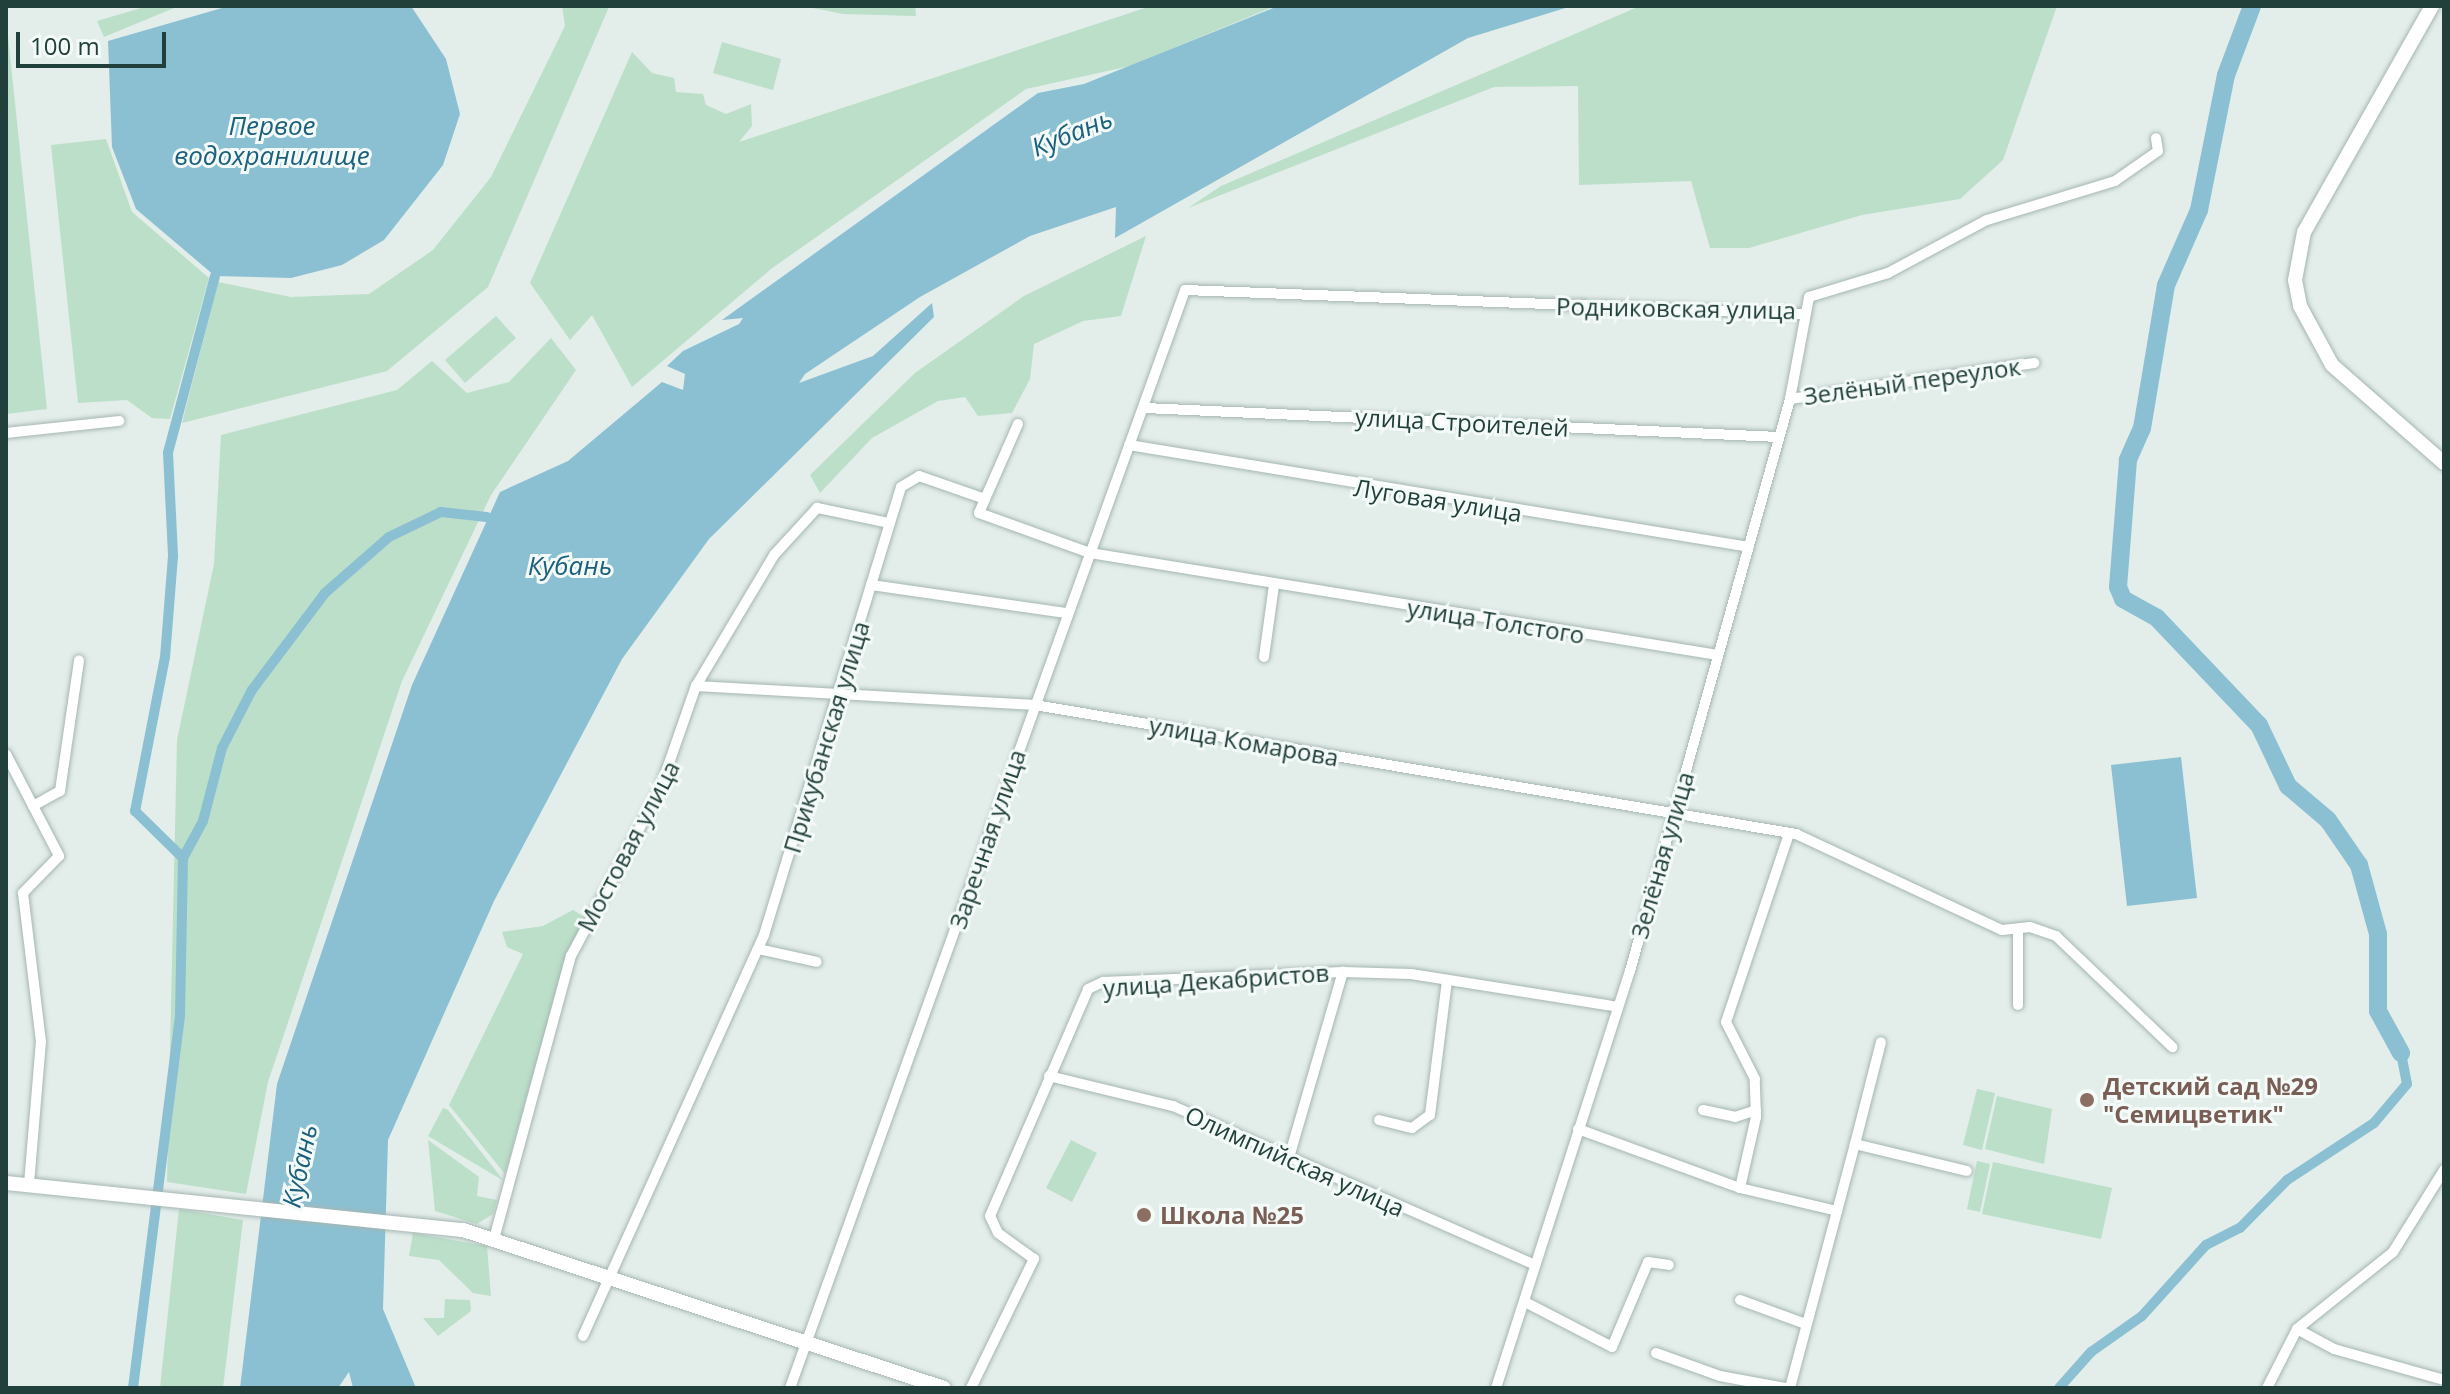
<!DOCTYPE html>
<html>
<head>
<meta charset="utf-8">
<style>
  body { margin:0 }
  #map { position:relative; width:2450px; height:1394px; overflow:hidden; background:#e3edea; font-family:"Open Sans",sans-serif }
  div>[style] { position:absolute }
  [style*='--x'] { left:calc(var(--x)*1px); top:calc(var(--y)*1px); width:calc(var(--w)*1px); rotate:calc(var(--a)*1deg) }
  .green>* { inset:0; background:#bcdfc9 }
  .water>* { inset:0; background:#8bc0d3 }
  .canal>* { height:10px; margin:-5px; padding:0 5px; transform-origin:5px; border-radius:5px; background:#8bc0d3 }
  .river>* { height:18px; margin:-9px; padding:0 9px; transform-origin:9px; border-radius:9px; background:#8bc0d3 }
  .roads { filter:drop-shadow(0 0 2px #a5b6b2) drop-shadow(0 0 2px #a5b6b2) }
  .minor>* { height:10px; margin:-5px; padding:0 5px; transform-origin:5px; border-radius:5px; background:#fff }
  .secondary>* { height:14px; margin:-7px; padding:0 7px; transform-origin:7px; border-radius:7px; background:#fff }
  .dots>* { width:22px; height:22px; translate:-50% -50%; box-sizing:border-box; border:4px solid #f4faf8; border-radius:50% }
  span { translate:-50% -50%; white-space:nowrap; text-align:center; line-height:1.15; -webkit-text-stroke:6px #f4faf8; paint-order:stroke }
  .street-label { font-size:24px; color:#22403b }
  .education-label { font-size:24px; color:#785e54; font-weight:700 }
  .left { translate:0 -50%; text-align:left }
  .water-label { font-size:26px; color:#1b617d; font-style:italic }
  .frame { position:absolute; inset:0; border:8px solid #22403b; pointer-events:none }
  .scale { position:absolute; left:16px; top:32px; width:150px; height:36px; box-sizing:border-box; border:4px solid #22403b; border-top:0; padding-left:10px; font-size:24px; line-height:28px; white-space:nowrap; color:#22403b; -webkit-text-stroke:6px #f4faf8; paint-order:stroke }
</style>
</head>
<body>
<div id="map">
  <div class="green">
    <i style="clip-path:polygon(148px 6px,179px 6px,104px 37px,97px 21px)"></i>
    <i style="clip-path:polygon(562px 6px,609px 7px,488px 287px,387px 371px,182px 423px,218px 282px,291px 297px,369px 294px,433px 250px,491px 177px,565px 26px)"></i>
    <i style="clip-path:polygon(803px 6px,915px 6px,916px 16px,843px 14px)"></i>
    <i style="clip-path:polygon(1151px 6px,1275px 6px,1130px 66px,1026px 89px,771px 269px,632px 387px,592px 315px,570px 340px,530px 283px,632px 52px,652px 73px,674px 78px,676px 92px,703px 94px,706px 105px,726px 114px,751px 104px,752px 126px,739px 142px)"></i>
    <i style="clip-path:polygon(1640px 6px,2057px 6px,2003px 160px,1960px 199px,1862px 215px,1749px 248px,1710px 248px,1691px 181px,1579px 185px,1578px 86px,1494px 87px,1188px 208px,1221px 186px)"></i>
    <i style="clip-path:polygon(6px 17px,47px 409px,6px 414px)"></i>
    <i style="clip-path:polygon(722px 42px,781px 59px,773px 90px,713px 73px)"></i>
    <i style="clip-path:polygon(106px 139px,132px 212px,209px 278px,170px 419px,152px 418px,127px 400px,78px 403px,51px 145px)"></i>
    <i style="clip-path:polygon(1146px 236px,1121px 316px,1083px 321px,1034px 344px,1030px 379px,1012px 413px,978px 416px,965px 397px,938px 401px,872px 438px,820px 493px,810px 475px,915px 373px,1024px 296px)"></i>
    <i style="clip-path:polygon(496px 316px,516px 338px,465px 383px,445px 360px)"></i>
    <i style="clip-path:polygon(551px 338px,576px 370px,491px 495px,402px 681px,268px 1082px,246px 1194px,167px 1182px,177px 740px,214px 564px,221px 435px,397px 390px,432px 361px,467px 393px,509px 382px)"></i>
    <i style="clip-path:polygon(573px 910px,586px 918px,567px 952px,505px 1174px,449px 1105px,523px 954px,507px 947px,502px 932px,543px 926px)"></i>
    <i style="clip-path:polygon(1977px 1089px,1995px 1093px,1982px 1150px,1963px 1145px)"></i>
    <i style="clip-path:polygon(1997px 1096px,2052px 1109px,2044px 1164px,1985px 1149px)"></i>
    <i style="clip-path:polygon(443px 1108px,448px 1110px,504px 1181px,428px 1136px)"></i>
    <i style="clip-path:polygon(428px 1140px,479px 1177px,477px 1196px,497px 1200px,493px 1214px,477px 1224px,435px 1211px)"></i>
    <i style="clip-path:polygon(1071px 1140px,1097px 1153px,1072px 1202px,1046px 1188px)"></i>
    <i style="clip-path:polygon(1977px 1161px,1990px 1164px,1980px 1212px,1967px 1209px)"></i>
    <i style="clip-path:polygon(1993px 1162px,2112px 1188px,2101px 1239px,1982px 1214px)"></i>
    <i style="clip-path:polygon(179px 1209px,243px 1220px,223px 1388px,160px 1388px)"></i>
    <i style="clip-path:polygon(413px 1233px,487px 1246px,491px 1296px,473px 1293px,439px 1260px,409px 1256px)"></i>
    <i style="clip-path:polygon(445px 1299px,470px 1300px,471px 1311px,438px 1336px,423px 1318px,444px 1318px)"></i>
  </div>
  <div class="water">
    <i style="clip-path:polygon(229px 6px,411px 6px,446px 59px,460px 114px,443px 165px,384px 240px,342px 265px,291px 278px,215px 276px,136px 209px,112px 147px,108px 41px)"></i>
    <i style="clip-path:polygon(1278px 6px,1572px 6px,1468px 38px,1115px 238px,1116px 207px,1030px 236px,920px 297px,805px 374px,799px 383px,873px 356px,932px 303px,934px 317px,709px 539px,622px 659px,494px 901px,388px 1140px,383px 1309px,416px 1388px,353px 1388px,349px 1372px,338px 1388px,240px 1388px,277px 1084px,412px 685px,500px 492px,568px 461px,662px 382px,683px 390px,685px 374px,667px 366px,683px 351px,739px 324px,743px 318px,722px 320px,1038px 93px,1084px 84px)"></i>
    <i style="clip-path:polygon(2181px 757px,2197px 898px,2127px 906px,2111px 765px)"></i>
  </div>
  <div class="canal">
    <i style="--x:215;--y:276;--w:183;--a:104.9"></i>
    <i style="--x:168;--y:453;--w:103;--a:87.2"></i>
    <i style="--x:173;--y:556;--w:101;--a:94.5"></i>
    <i style="--x:165;--y:657;--w:157;--a:101"></i>
    <i style="--x:135;--y:811;--w:67;--a:44.4"></i>
    <i style="--x:183;--y:858;--w:42;--a:-61.6"></i>
    <i style="--x:203;--y:821;--w:75;--a:-75.4"></i>
    <i style="--x:222;--y:748;--w:65;--a:-62.7"></i>
    <i style="--x:252;--y:690;--w:121;--a:-53"></i>
    <i style="--x:325;--y:593;--w:85;--a:-41.2"></i>
    <i style="--x:389;--y:537;--w:58;--a:-25.7"></i>
    <i style="--x:441;--y:512;--w:46;--a:6.2"></i>
    <i style="--x:133;--y:1388;--w:376;--a:-82.8"></i>
    <i style="--x:180;--y:1015;--w:157;--a:-88.9"></i>
    <i style="--x:2059;--y:1388;--w:48;--a:-48.4"></i>
    <i style="--x:2091;--y:1352;--w:62;--a:-35.2"></i>
    <i style="--x:2142;--y:1316;--w:96;--a:-48"></i>
    <i style="--x:2206;--y:1245;--w:38;--a:-27"></i>
    <i style="--x:2240;--y:1228;--w:67;--a:-45.6"></i>
    <i style="--x:2287;--y:1180;--w:104;--a:-33.2"></i>
    <i style="--x:2374;--y:1123;--w:51;--a:-49.8"></i>
    <i style="--x:2407;--y:1084;--w:32;--a:-101"></i>
  </div>
  <div class="river">
    <i style="--x:2252;--y:6;--w:74;--a:110.6"></i>
    <i style="--x:2226;--y:75;--w:138;--a:101.3"></i>
    <i style="--x:2199;--y:210;--w:82;--a:113.7"></i>
    <i style="--x:2166;--y:285;--w:145;--a:99.5"></i>
    <i style="--x:2142;--y:428;--w:35;--a:114"></i>
    <i style="--x:2128;--y:460;--w:127;--a:94.5"></i>
    <i style="--x:2118;--y:587;--w:13;--a:67"></i>
    <i style="--x:2123;--y:599;--w:39;--a:29"></i>
    <i style="--x:2157;--y:618;--w:148;--a:46.4"></i>
    <i style="--x:2259;--y:725;--w:68;--a:64.6"></i>
    <i style="--x:2288;--y:786;--w:52;--a:40.4"></i>
    <i style="--x:2328;--y:820;--w:55;--a:55.4"></i>
    <i style="--x:2359;--y:865;--w:72;--a:74.6"></i>
    <i style="--x:2378;--y:934;--w:77;--a:90"></i>
    <i style="--x:2378;--y:1011;--w:48;--a:61.3"></i>
  </div>
  <div class="roads">
    <div class="minor">
      <i style="--x:1790;--y:399;--w:247;--a:-8.4"></i>
      <i style="--x:1145;--y:408;--w:635;--a:2.62"></i>
      <i style="--x:1018;--y:424;--w:97;--a:113.7"></i>
      <i style="--x:979;--y:513;--w:118;--a:19.8"></i>
      <i style="--x:1090;--y:553;--w:636;--a:9.23"></i>
      <i style="--x:6;--y:433;--w:114;--a:-6.1"></i>
      <i style="--x:1129;--y:445;--w:628;--a:9.34"></i>
      <i style="--x:871;--y:585;--w:197;--a:8.2"></i>
      <i style="--x:1264;--y:657;--w:73;--a:-82.1"></i>
      <i style="--x:696;--y:686;--w:340;--a:3.2"></i>
      <i style="--x:1035;--y:705;--w:772;--a:9.62"></i>
      <i style="--x:1796;--y:834;--w:227;--a:25"></i>
      <i style="--x:2002;--y:930;--w:28;--a:-6"></i>
      <i style="--x:2030;--y:927;--w:28;--a:19"></i>
      <i style="--x:2056;--y:936;--w:161;--a:43.7"></i>
      <i style="--x:6;--y:754;--w:115;--a:62.5"></i>
      <i style="--x:59;--y:856;--w:52;--a:134.2"></i>
      <i style="--x:23;--y:893;--w:149;--a:83.1"></i>
      <i style="--x:41;--y:1041;--w:144;--a:94.8"></i>
      <i style="--x:33;--y:806;--w:31;--a:-29"></i>
      <i style="--x:60;--y:791;--w:132;--a:-81.7"></i>
      <i style="--x:758;--y:949;--w:60;--a:12.4"></i>
      <i style="--x:2018;--y:1005;--w:76;--a:-90"></i>
      <i style="--x:1049;--y:1076;--w:128;--a:13.6"></i>
      <i style="--x:1173;--y:1106;--w:395;--a:23.7"></i>
      <i style="--x:1703;--y:1110;--w:33;--a:12"></i>
      <i style="--x:1735;--y:1117;--w:22;--a:-18"></i>
      <i style="--x:1379;--y:1120;--w:34;--a:14"></i>
      <i style="--x:1412;--y:1128;--w:22;--a:-36"></i>
      <i style="--x:1430;--y:1115;--w:136;--a:-82.8"></i>
      <i style="--x:1578;--y:1129;--w:172;--a:20"></i>
      <i style="--x:1740;--y:1188;--w:100;--a:13.3"></i>
      <i style="--x:1855;--y:1144;--w:105;--a:-75.7"></i>
      <i style="--x:1290;--y:1154;--w:190;--a:-73.8"></i>
      <i style="--x:1740;--y:1188;--w:73;--a:-77.3"></i>
      <i style="--x:1756;--y:1117;--w:38;--a:-92"></i>
      <i style="--x:1755;--y:1079;--w:64;--a:-117"></i>
      <i style="--x:1726;--y:1022;--w:198;--a:-71.5"></i>
      <i style="--x:494;--y:1239;--w:293;--a:-74.8"></i>
      <i style="--x:571;--y:956;--w:186;--a:-61.8"></i>
      <i style="--x:659;--y:792;--w:112;--a:-70.8"></i>
      <i style="--x:696;--y:686;--w:152;--a:-59.2"></i>
      <i style="--x:774;--y:555;--w:64;--a:-47.5"></i>
      <i style="--x:817;--y:508;--w:74;--a:11.8"></i>
      <i style="--x:1740;--y:1300;--w:70;--a:20"></i>
      <i style="--x:1525;--y:1302;--w:98;--a:27.3"></i>
      <i style="--x:1612;--y:1347;--w:92;--a:-67"></i>
      <i style="--x:1648;--y:1262;--w:21;--a:8"></i>
      <i style="--x:2297;--y:1329;--w:42;--a:28.4"></i>
      <i style="--x:2334;--y:1349;--w:114;--a:15.7"></i>
      <i style="--x:583;--y:1336;--w:440;--a:-65.7"></i>
      <i style="--x:764;--y:935;--w:468;--a:-73"></i>
      <i style="--x:901;--y:487;--w:21;--a:-31"></i>
      <i style="--x:919;--y:476;--w:70;--a:19.2"></i>
      <i style="--x:1656;--y:1353;--w:68;--a:19.8"></i>
      <i style="--x:1720;--y:1376;--w:66;--a:10.5"></i>
      <i style="--x:790;--y:1388;--w:1167;--a:-70.21"></i>
      <i style="--x:1185;--y:290;--w:621;--a:2.21"></i>
      <i style="--x:971;--y:1388;--w:144;--a:-64"></i>
      <i style="--x:1034;--y:1259;--w:44;--a:-144.2"></i>
      <i style="--x:998;--y:1233;--w:19;--a:-115"></i>
      <i style="--x:990;--y:1216;--w:247;--a:-66.6"></i>
      <i style="--x:1088;--y:989;--w:17;--a:-25"></i>
      <i style="--x:1103;--y:982;--w:240;--a:-2.4"></i>
      <i style="--x:1343;--y:972;--w:68;--a:1.7"></i>
      <i style="--x:1411;--y:974;--w:205;--a:9"></i>
      <i style="--x:1496;--y:1388;--w:438;--a:-72.2"></i>
      <i style="--x:1630;--y:971;--w:594;--a:-74.37"></i>
      <i style="--x:1790;--y:399;--w:104;--a:-79.4"></i>
      <i style="--x:1809;--y:297;--w:83;--a:-16.9"></i>
      <i style="--x:1888;--y:273;--w:112;--a:-28.2"></i>
      <i style="--x:1987;--y:220;--w:134;--a:-16.9"></i>
      <i style="--x:2115;--y:181;--w:52;--a:-34.9"></i>
      <i style="--x:2158;--y:151;--w:13;--a:-99"></i>
      <i style="--x:1790;--y:1388;--w:253;--a:-75.1"></i>
      <i style="--x:1855;--y:1144;--w:115;--a:13.6"></i>
      <i style="--x:2267;--y:1388;--w:66;--a:-63"></i>
      <i style="--x:2297;--y:1329;--w:123;--a:-38.7"></i>
      <i style="--x:2393;--y:1252;--w:97;--a:-58.1"></i>
    </div>
    <div class="secondary">
      <i style="--x:2432;--y:6;--w:260;--a:119.5"></i>
      <i style="--x:2304;--y:232;--w:49;--a:100.6"></i>
      <i style="--x:2295;--y:280;--w:26;--a:79"></i>
      <i style="--x:2300;--y:306;--w:67;--a:61.5"></i>
      <i style="--x:2332;--y:365;--w:149;--a:41.2"></i>
      <i style="--x:6;--y:1183;--w:459;--a:5.9"></i>
      <i style="--x:463;--y:1230;--w:506;--a:18.18"></i>
    </div>
  </div>
  <div class="dots">
    <i style="left:2087px;top:1100px;background:#8d6e63"></i>
    <i style="left:1144px;top:1215px;background:#8d6e63"></i>
  </div>
  <div class="street-label">
    <span style="left:1676px;top:308px;rotate:1deg">Родниковская улица</span>
    <span style="left:1912px;top:381px;rotate:-8deg">Зелёный переулок</span>
    <span style="left:1462px;top:422px;rotate:3deg">улица Строителей</span>
    <span style="left:1438px;top:500px;rotate:9deg">Луговая улица</span>
    <span style="left:1496px;top:621px;rotate:9deg">улица Толстого</span>
    <span style="left:826px;top:737px;rotate:-73deg">Прикубанская улица</span>
    <span style="left:1244px;top:741px;rotate:10deg">улица Комарова</span>
    <span style="left:987px;top:839px;rotate:-71deg">Заречная улица</span>
    <span style="left:628px;top:846px;rotate:-62deg">Мостовая улица</span>
    <span style="left:1662px;top:855px;rotate:-74deg">Зелёная улица</span>
    <span style="left:1216px;top:980px;rotate:-4deg">улица Декабристов</span>
    <span style="left:1295px;top:1161px;rotate:24deg">Олимпийская улица</span>
  </div>
  <div class="education-label">
    <span class="left" style="left:2103px;top:1100px">Детский сад №29<br>"Семицветик"</span>
    <span class="left" style="left:1160px;top:1215px">Школа №25</span>
  </div>
  <div class="water-label">
    <span style="left:272px;top:141px">Первое<br>водохранилище</span>
    <span style="left:1072px;top:133px;rotate:-22deg">Кубань</span>
    <span style="left:570px;top:566px">Кубань</span>
    <span style="left:300px;top:1166px;rotate:-78deg">Кубань</span>
  </div>
  <div class="frame"></div>
  <div class="scale">100 m</div>
</div>
</body>
</html>
